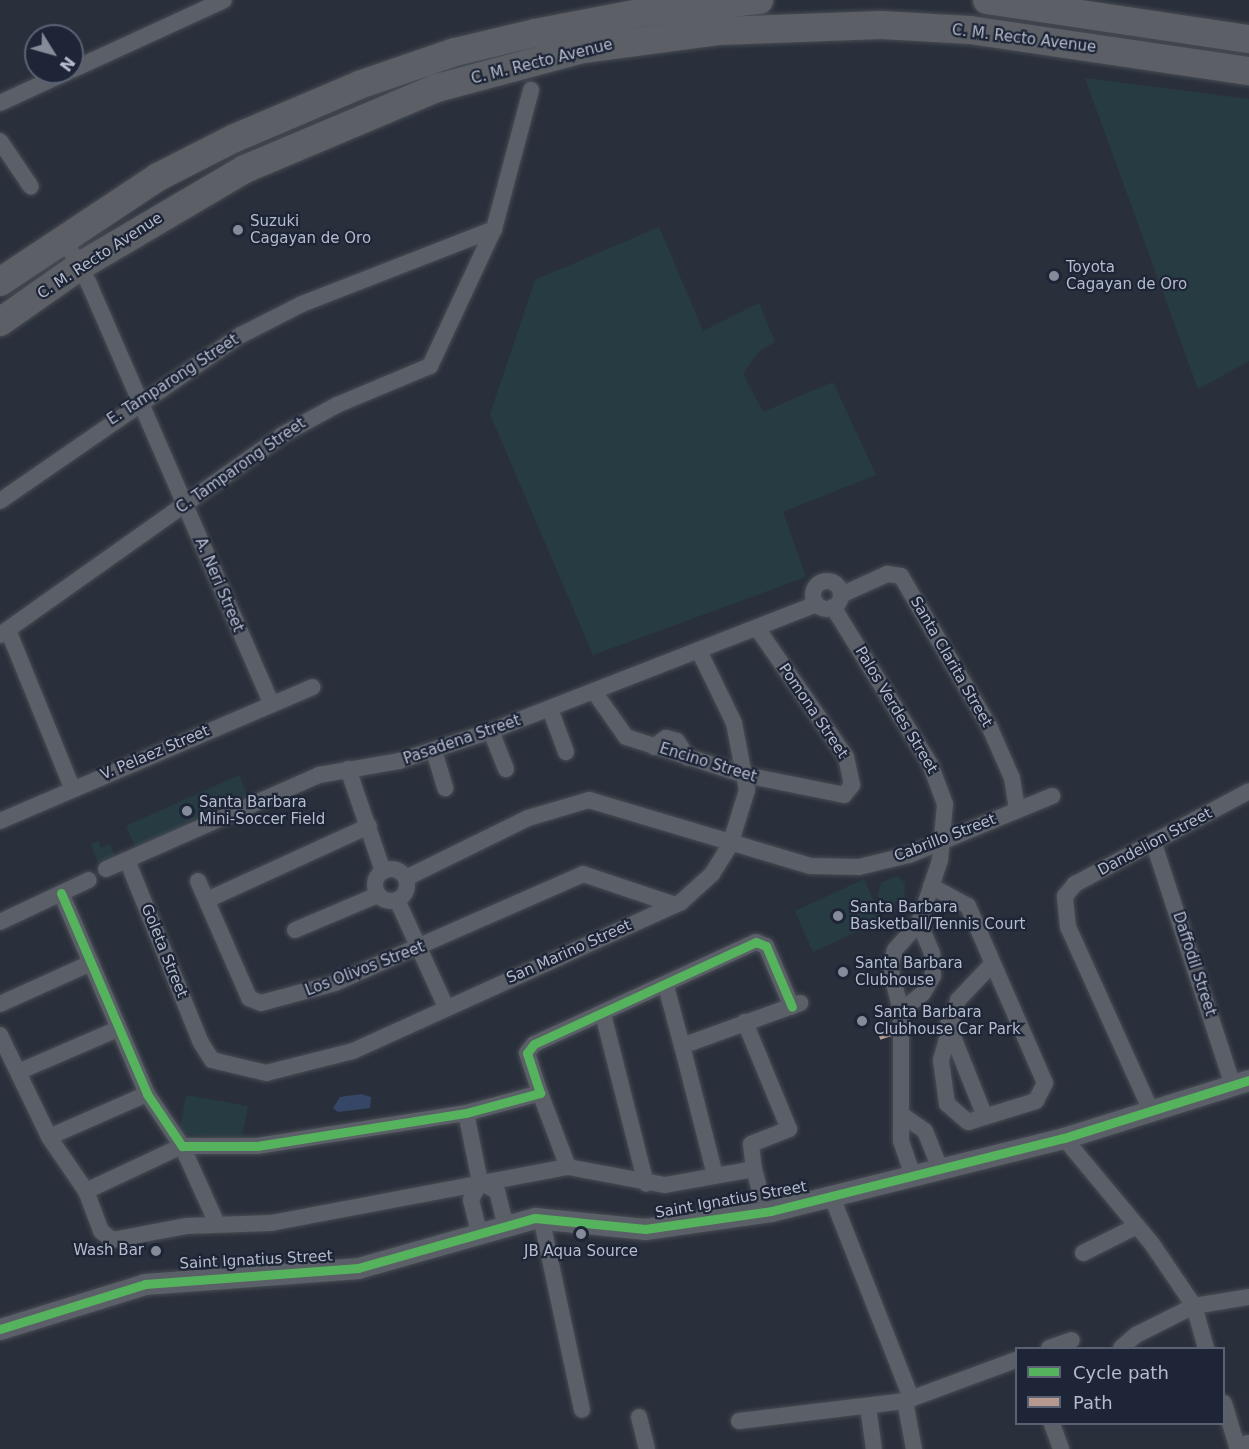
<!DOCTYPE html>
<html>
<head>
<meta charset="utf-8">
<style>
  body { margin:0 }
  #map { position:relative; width:1249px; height:1449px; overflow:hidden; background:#2a303b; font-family:"DejaVu Sans",sans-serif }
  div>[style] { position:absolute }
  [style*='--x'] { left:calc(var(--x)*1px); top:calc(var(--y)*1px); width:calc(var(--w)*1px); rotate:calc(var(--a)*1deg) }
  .green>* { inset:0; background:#273b42 }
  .water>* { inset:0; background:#354666 }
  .roads { filter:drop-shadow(0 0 2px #474b53) drop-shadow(0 0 2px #474b53) }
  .minor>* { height:16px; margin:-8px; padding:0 8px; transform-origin:8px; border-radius:8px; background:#5b5f68 }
  .minor>.ring { margin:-8px; padding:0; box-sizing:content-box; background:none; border:16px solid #5b5f68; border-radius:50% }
  .tertiary>* { height:21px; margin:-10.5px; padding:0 10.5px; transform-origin:10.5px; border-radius:10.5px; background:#5b5f68 }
  .trunk>* { height:28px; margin:-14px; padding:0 14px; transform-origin:14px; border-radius:14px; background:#5c6066 }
  .quiet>* { height:8px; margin-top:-4px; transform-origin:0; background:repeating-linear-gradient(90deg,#b69a8f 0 15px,transparent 0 23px) }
  .cycleway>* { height:9px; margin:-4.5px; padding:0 4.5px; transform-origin:4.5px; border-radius:4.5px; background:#56b35d }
  .dots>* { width:16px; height:16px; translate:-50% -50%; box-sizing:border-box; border:3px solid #1d2537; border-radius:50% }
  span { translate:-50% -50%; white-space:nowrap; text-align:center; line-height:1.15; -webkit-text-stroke:4.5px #1d2537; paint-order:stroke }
  .street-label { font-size:15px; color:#b5bccc }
  .poi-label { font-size:15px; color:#b5bccc }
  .left { translate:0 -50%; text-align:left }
  .right { translate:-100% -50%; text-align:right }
  .legend { position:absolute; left:1015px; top:1347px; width:210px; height:78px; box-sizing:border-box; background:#1d2537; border:2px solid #5a6173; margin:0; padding:8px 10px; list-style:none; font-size:18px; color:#b5bccc }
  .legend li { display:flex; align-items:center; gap:12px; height:30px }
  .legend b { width:30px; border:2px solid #5a6173 }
  .north { position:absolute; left:24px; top:24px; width:60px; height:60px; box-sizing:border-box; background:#1d2537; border:2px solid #5a6173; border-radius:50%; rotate:127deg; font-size:16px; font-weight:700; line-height:24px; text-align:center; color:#b5bccc }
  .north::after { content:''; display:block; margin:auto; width:21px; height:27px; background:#848b99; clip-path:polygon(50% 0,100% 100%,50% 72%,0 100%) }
</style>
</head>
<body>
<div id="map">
  <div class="green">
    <i style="clip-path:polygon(1085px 78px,1249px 99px,1249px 361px,1198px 389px)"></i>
    <i style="clip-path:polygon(659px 227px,703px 331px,759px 303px,775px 342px,759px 351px,743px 374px,763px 412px,833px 382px,876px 475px,783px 512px,806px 577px,593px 655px,490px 414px,535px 280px)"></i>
    <i style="clip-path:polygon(239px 775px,247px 795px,136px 848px,126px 826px)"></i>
    <i style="clip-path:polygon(98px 841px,101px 848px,110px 844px,115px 856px,98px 862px,91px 844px)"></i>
    <i style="clip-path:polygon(897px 876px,905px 883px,904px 897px,883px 910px,878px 895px,881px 883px)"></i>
    <i style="clip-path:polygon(864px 879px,882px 920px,813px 952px,795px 911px)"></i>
    <i style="clip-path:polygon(186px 1095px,248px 1106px,241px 1143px,179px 1132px)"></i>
  </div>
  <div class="water">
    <i style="clip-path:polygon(361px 1094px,371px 1097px,370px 1108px,338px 1112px,333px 1108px,340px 1097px)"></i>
  </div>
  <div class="roads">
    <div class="minor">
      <i style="--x:72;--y:70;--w:167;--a:-24.7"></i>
      <i style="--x:0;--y:103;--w:74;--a:-24.8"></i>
      <i style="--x:0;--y:141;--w:55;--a:56"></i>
      <i style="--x:63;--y:237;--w:54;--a:61"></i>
      <i style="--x:89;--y:284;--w:457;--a:66.5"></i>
      <i style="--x:0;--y:501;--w:293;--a:-34.6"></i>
      <i style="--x:241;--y:335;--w:68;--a:-26.9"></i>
      <i style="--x:302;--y:304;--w:206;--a:-21.3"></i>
      <i class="ring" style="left:813px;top:581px;width:12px;height:12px"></i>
      <i style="--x:841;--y:595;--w:51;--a:-24.5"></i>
      <i style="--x:887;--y:574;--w:14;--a:8"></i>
      <i style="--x:901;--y:576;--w:176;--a:59.6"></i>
      <i style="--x:990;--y:728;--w:55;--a:66.3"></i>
      <i style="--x:1012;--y:778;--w:33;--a:81"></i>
      <i style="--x:833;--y:607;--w:185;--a:58.3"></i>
      <i style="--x:930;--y:764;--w:43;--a:69.4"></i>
      <i style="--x:945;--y:804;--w:56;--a:95.1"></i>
      <i style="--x:940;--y:860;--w:66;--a:108.4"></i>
      <i style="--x:919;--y:923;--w:36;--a:132"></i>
      <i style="--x:895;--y:950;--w:18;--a:106"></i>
      <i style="--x:890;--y:967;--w:45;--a:76"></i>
      <i style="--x:901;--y:1011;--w:130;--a:90"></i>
      <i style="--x:901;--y:1141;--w:39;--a:71"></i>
      <i style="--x:8;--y:630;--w:170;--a:67.9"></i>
      <i style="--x:0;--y:635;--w:346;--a:-35.3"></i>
      <i style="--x:282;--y:435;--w:63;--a:-28.6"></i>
      <i style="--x:337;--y:405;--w:101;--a:-22.8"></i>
      <i style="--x:430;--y:366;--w:151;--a:-65"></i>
      <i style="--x:494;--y:229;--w:144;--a:-75.1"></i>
      <i style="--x:595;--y:693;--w:54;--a:54.8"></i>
      <i style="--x:626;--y:737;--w:125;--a:17.7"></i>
      <i style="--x:745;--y:775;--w:101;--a:11.4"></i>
      <i style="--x:844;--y:795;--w:13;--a:-51"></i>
      <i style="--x:852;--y:785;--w:29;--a:-102"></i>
      <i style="--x:846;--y:757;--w:157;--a:-124.6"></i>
      <i style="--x:550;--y:709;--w:46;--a:69.6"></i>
      <i style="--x:491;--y:731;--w:41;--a:68.5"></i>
      <i style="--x:654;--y:747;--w:15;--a:-37"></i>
      <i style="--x:666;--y:738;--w:11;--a:15"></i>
      <i style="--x:677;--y:741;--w:20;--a:57"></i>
      <i style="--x:434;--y:751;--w:39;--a:73"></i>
      <i style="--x:348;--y:769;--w:108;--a:71.1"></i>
      <i style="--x:0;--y:821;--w:340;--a:-23.2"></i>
      <i style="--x:1154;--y:844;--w:254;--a:71.9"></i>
      <i style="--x:127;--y:860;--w:195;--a:68"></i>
      <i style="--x:200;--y:1041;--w:22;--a:58"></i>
      <i style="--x:212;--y:1060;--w:56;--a:13.5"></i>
      <i style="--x:266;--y:1073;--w:90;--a:-14.2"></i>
      <i style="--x:353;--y:1051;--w:359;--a:-24.4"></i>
      <i style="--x:680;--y:903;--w:43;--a:-42.2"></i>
      <i style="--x:712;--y:874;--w:34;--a:-58"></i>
      <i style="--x:730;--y:845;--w:58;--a:-72.8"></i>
      <i style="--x:747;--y:790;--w:68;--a:-101"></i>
      <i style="--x:734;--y:723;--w:80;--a:-115.9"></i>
      <i class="ring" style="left:375px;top:869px;width:16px;height:16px"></i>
      <i style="--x:106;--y:869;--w:233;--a:-23.8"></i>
      <i style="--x:319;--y:775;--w:81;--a:-9.9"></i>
      <i style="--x:399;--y:761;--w:97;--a:-18.1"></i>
      <i style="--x:491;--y:731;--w:349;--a:-21.3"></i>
      <i style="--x:406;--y:878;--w:136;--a:-26.2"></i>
      <i style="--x:528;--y:818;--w:64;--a:-16.4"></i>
      <i style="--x:589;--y:800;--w:231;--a:16.6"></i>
      <i style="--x:810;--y:866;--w:49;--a:1.2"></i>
      <i style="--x:859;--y:867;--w:51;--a:-13.5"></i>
      <i style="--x:909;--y:855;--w:155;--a:-22.4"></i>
      <i style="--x:198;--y:881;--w:128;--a:66.4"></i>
      <i style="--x:249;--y:998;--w:13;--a:23"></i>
      <i style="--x:261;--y:1003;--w:77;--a:-15.1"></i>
      <i style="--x:335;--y:983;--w:271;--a:-23.7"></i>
      <i style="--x:583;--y:874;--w:97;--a:18.6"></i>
      <i style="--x:931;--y:886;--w:42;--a:28.4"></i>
      <i style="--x:968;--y:906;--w:193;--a:66.5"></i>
      <i style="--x:1045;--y:1083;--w:20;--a:117"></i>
      <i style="--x:1036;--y:1101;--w:71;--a:162.8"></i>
      <i style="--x:968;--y:1122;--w:28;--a:-139"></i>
      <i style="--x:947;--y:1104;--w:44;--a:-97.8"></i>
      <i style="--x:941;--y:1060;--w:62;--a:-74.2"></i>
      <i style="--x:958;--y:1000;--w:50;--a:-46.6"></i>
      <i style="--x:61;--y:893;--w:219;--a:66.8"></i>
      <i style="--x:147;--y:1094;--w:63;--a:56.1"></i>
      <i style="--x:182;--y:1146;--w:75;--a:0"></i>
      <i style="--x:257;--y:1146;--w:212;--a:-9"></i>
      <i style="--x:466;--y:1113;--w:77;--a:-15.1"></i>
      <i style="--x:540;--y:1093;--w:42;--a:-108"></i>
      <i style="--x:527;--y:1053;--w:11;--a:-52"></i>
      <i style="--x:534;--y:1044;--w:244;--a:-24.7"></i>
      <i style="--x:756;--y:942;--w:11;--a:22"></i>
      <i style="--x:766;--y:946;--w:66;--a:66.9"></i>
      <i style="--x:207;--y:900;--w:178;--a:-24.6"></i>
      <i style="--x:397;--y:900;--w:118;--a:65.4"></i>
      <i style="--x:0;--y:922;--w:98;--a:-25.3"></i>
      <i style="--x:295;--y:930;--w:90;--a:-22.9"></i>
      <i style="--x:666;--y:986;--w:62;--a:75.1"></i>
      <i style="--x:0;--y:1004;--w:100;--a:-24.3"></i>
      <i style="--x:901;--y:1011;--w:28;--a:-39"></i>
      <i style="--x:923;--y:993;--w:20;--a:-60"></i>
      <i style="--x:933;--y:976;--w:23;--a:-92"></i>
      <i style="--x:932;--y:953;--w:33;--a:-113"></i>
      <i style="--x:603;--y:1014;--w:175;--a:75.8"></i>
      <i style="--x:948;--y:1024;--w:100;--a:68.3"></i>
      <i style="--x:0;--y:1035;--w:113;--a:64.3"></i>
      <i style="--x:18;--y:1072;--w:109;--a:-23.3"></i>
      <i style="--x:540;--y:1093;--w:79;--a:69.3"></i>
      <i style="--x:147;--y:1094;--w:107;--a:156.3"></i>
      <i style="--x:49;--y:1137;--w:65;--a:55.6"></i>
      <i style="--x:86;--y:1191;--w:43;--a:69.4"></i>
      <i style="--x:101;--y:1231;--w:14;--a:39"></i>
      <i style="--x:112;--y:1240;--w:75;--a:-10.7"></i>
      <i style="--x:186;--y:1226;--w:85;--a:-2"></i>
      <i style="--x:271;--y:1223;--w:302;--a:-10.7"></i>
      <i style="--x:568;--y:1167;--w:99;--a:10.5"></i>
      <i style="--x:665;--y:1185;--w:90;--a:-10.2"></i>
      <i style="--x:754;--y:1169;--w:25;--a:-97"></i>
      <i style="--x:751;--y:1144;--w:41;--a:-21.5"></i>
      <i style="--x:789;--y:1129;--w:116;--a:-112.4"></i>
      <i style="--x:466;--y:1113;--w:70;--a:78.5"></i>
      <i style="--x:480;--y:1182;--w:20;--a:117"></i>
      <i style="--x:471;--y:1200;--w:34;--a:76"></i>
      <i style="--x:1152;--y:1113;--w:204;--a:-114.3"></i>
      <i style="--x:1068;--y:927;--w:31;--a:-96"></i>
      <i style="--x:1065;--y:896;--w:16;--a:-50"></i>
      <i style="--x:1075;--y:884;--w:197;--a:-28.1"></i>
      <i style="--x:905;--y:1117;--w:24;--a:35"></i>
      <i style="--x:925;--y:1131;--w:43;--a:68.2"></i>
      <i style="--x:1064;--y:1138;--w:138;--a:50.3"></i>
      <i style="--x:1152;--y:1244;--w:75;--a:55.9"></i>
      <i style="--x:1194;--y:1306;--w:56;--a:-9.3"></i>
      <i style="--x:754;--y:1169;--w:27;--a:75"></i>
      <i style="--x:715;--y:1175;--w:133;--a:-104.3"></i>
      <i style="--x:682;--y:1046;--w:126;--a:-20"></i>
      <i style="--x:480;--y:1182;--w:19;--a:28"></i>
      <i style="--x:497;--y:1191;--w:36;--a:76"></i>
      <i style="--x:86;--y:1191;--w:106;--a:-25.1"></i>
      <i style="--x:182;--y:1146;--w:85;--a:65.8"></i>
      <i style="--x:832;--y:1197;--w:216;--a:68.5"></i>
      <i style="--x:541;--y:1217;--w:197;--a:78"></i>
      <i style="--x:1083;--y:1253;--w:60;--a:-26.6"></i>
      <i style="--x:1049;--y:1348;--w:24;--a:-19"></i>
      <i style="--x:1121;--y:1348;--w:20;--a:-41"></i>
      <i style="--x:1136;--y:1335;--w:65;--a:-26.6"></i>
      <i style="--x:1194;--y:1306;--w:44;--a:74.1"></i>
      <i style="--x:905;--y:1401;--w:49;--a:79.4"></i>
      <i style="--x:1224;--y:1403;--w:45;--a:73.2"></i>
      <i style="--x:1237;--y:1446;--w:12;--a:-14"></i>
      <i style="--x:868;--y:1407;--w:42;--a:81.9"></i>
      <i style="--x:639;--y:1417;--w:33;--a:76"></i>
      <i style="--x:739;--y:1421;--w:167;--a:-6.9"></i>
      <i style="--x:905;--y:1401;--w:118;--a:-20.3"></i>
      <i style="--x:1052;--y:1424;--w:27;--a:70"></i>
    </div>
    <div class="tertiary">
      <i style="--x:0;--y:1329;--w:152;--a:-17.2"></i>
      <i style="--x:145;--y:1284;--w:214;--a:-4.3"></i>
      <i style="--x:358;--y:1268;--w:184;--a:-15.8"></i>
      <i style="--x:535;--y:1218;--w:111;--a:5.7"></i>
      <i style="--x:645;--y:1229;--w:127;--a:-8.1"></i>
      <i style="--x:771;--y:1211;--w:302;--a:-14"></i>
      <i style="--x:1064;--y:1138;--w:194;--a:-17.4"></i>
    </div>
    <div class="trunk">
      <i style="--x:987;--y:0;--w:265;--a:8.5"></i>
      <i style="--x:0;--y:282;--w:190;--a:-33.6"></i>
      <i style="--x:158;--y:177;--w:86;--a:-26.9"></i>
      <i style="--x:235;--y:138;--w:135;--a:-23.1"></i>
      <i style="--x:359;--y:85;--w:102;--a:-19"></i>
      <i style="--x:455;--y:52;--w:82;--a:-13.4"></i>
      <i style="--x:535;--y:33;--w:106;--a:-10.9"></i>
      <i style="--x:639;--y:13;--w:121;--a:-6.2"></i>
      <i style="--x:0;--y:322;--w:98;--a:-35"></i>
      <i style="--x:80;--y:266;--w:191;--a:-30.5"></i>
      <i style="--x:245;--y:169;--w:208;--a:-22.9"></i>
      <i style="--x:437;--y:88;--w:151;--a:-15"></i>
      <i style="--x:583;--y:49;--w:138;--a:-7.5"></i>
      <i style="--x:720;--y:31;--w:161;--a:-2.1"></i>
      <i style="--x:881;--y:25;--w:89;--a:3.2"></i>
      <i style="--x:970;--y:30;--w:282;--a:8.4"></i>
    </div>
  </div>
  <div class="quiet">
    <i style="--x:879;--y:1036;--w:20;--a:-18"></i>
  </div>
  <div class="cycleway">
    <i style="--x:61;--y:893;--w:219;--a:66.8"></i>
    <i style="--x:147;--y:1094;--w:63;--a:56.1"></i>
    <i style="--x:182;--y:1146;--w:75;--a:0"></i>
    <i style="--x:257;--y:1146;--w:212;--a:-9"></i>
    <i style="--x:466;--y:1113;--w:77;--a:-15.1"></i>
    <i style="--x:540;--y:1093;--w:42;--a:-108"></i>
    <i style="--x:527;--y:1053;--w:11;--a:-52"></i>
    <i style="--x:534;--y:1044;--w:244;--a:-24.7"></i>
    <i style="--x:756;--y:942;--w:11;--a:22"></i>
    <i style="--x:766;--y:946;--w:66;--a:66.9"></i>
    <i style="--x:0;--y:1329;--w:152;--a:-17.2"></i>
    <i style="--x:145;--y:1284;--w:214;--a:-4.3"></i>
    <i style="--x:358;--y:1268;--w:184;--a:-15.8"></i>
    <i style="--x:535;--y:1218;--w:111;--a:5.7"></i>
    <i style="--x:645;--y:1229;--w:127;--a:-8.1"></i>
    <i style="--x:771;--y:1211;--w:302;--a:-14"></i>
    <i style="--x:1064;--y:1138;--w:194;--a:-17.4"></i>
  </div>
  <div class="dots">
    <i style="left:238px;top:230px;background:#848b99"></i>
    <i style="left:1054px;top:276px;background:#848b99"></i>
    <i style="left:187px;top:811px;background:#848b99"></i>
    <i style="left:838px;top:916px;background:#848b99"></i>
    <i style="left:843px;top:972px;background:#848b99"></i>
    <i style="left:862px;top:1021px;background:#848b99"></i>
    <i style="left:581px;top:1234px;background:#848b99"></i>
    <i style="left:156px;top:1251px;background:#848b99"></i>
  </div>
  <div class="street-label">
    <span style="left:1024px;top:39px;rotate:7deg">C. M. Recto Avenue</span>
    <span style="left:542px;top:62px;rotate:-14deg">C. M. Recto Avenue</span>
    <span style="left:100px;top:256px;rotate:-33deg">C. M. Recto Avenue</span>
    <span style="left:173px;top:380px;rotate:-33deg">E. Tamparong Street</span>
    <span style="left:241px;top:466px;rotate:-35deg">C. Tamparong Street</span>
    <span style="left:219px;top:585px;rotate:67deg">A. Neri Street</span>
    <span style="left:951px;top:662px;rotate:60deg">Santa Clarita Street</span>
    <span style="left:896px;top:710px;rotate:59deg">Palos Verdes Street</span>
    <span style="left:813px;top:711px;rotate:56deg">Pomona Street</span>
    <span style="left:462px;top:740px;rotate:-19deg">Pasadena Street</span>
    <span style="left:155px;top:753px;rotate:-23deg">V. Pelaez Street</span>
    <span style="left:708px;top:763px;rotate:17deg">Encino Street</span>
    <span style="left:945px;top:838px;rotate:-21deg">Cabrillo Street</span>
    <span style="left:1155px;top:842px;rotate:-28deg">Dandelion Street</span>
    <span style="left:164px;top:951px;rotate:68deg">Goleta Street</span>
    <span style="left:569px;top:952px;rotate:-24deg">San Marino Street</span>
    <span style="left:1194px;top:964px;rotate:72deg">Daffodil Street</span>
    <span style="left:365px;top:969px;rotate:-21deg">Los Olivos Street</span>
    <span style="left:731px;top:1200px;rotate:-10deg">Saint Ignatius Street</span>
    <span style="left:256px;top:1260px;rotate:-3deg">Saint Ignatius Street</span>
  </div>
  <div class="poi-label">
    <span class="left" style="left:250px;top:230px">Suzuki<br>Cagayan de Oro</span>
    <span class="left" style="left:1066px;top:276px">Toyota<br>Cagayan de Oro</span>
    <span class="left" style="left:199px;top:811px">Santa Barbara<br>Mini-Soccer Field</span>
    <span class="left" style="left:850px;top:916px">Santa Barbara<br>Basketball/Tennis Court</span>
    <span class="left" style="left:855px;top:972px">Santa Barbara<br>Clubhouse</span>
    <span class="left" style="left:874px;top:1021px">Santa Barbara<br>Clubhouse Car Park</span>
    <span class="right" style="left:144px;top:1251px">Wash Bar</span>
    <span style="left:581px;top:1252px">JB Aqua Source</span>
  </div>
  <ul class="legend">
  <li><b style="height:8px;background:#56b35d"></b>Cycle path</li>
  <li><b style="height:8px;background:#b69a8f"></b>Path</li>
  </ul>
  <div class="north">N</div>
</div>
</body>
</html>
